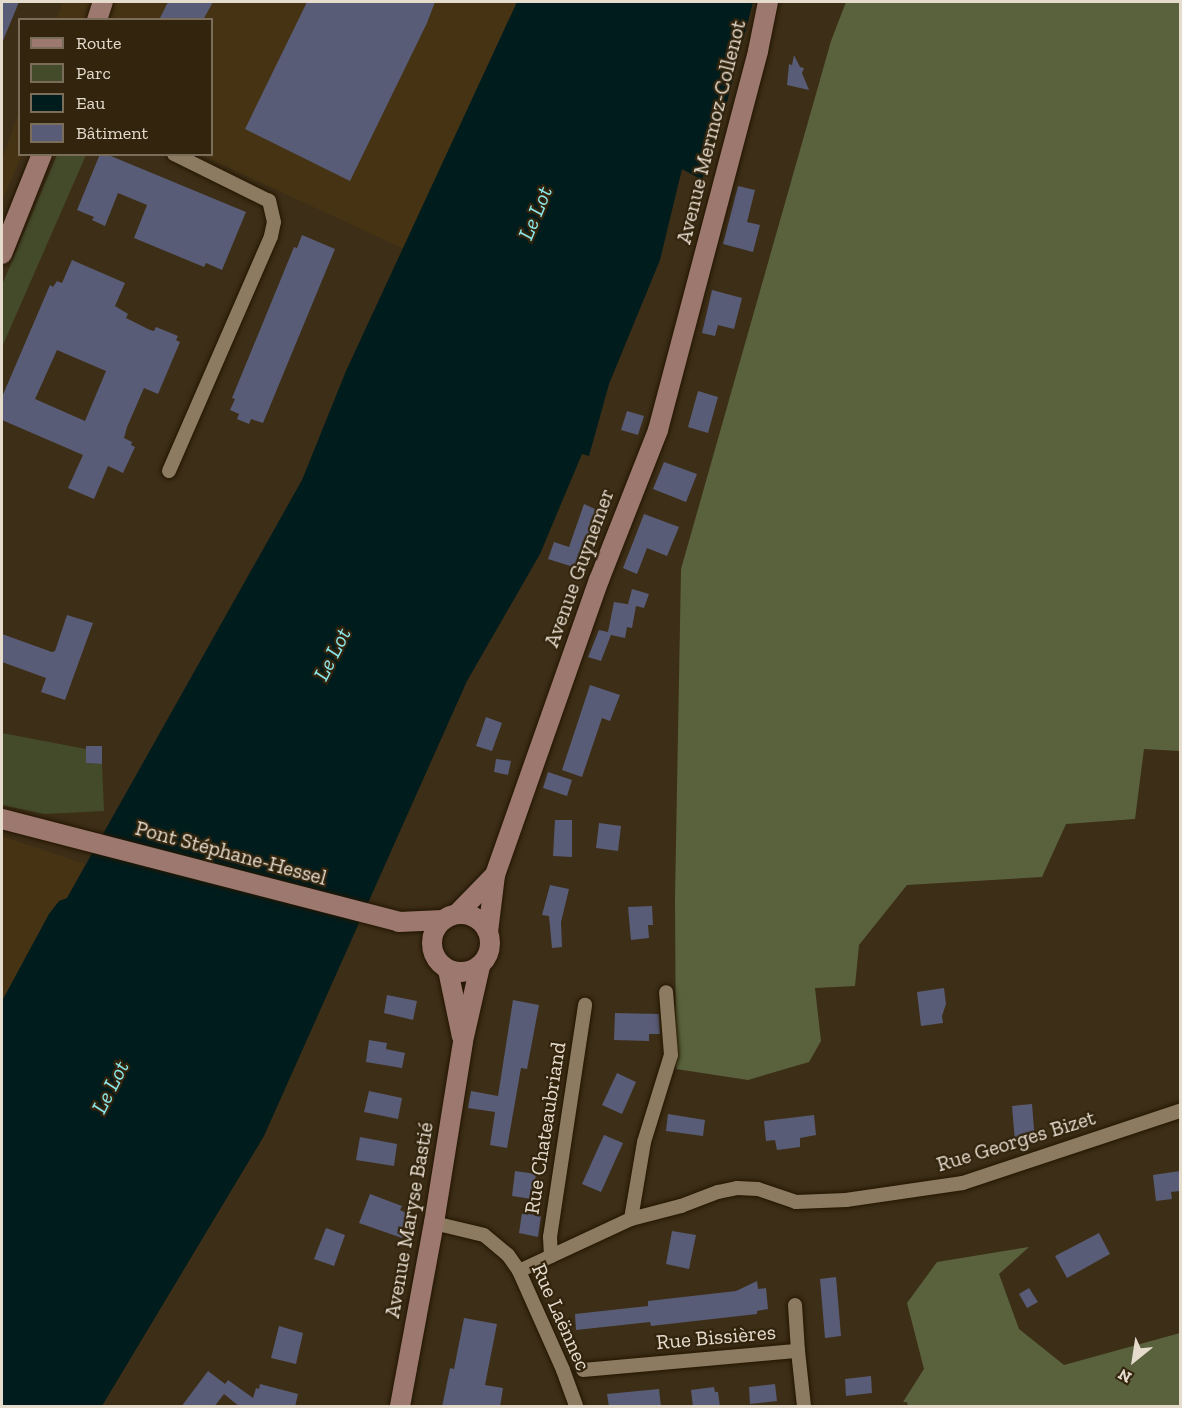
<!DOCTYPE html>
<html>
<head>
<meta charset="utf-8">
<style>
  body { margin:0 }
  #map { position:relative; width:1182px; height:1408px; overflow:hidden; background:#3d2e17; font-family:"Zilla Slab",serif }
  div>[style] { position:absolute }
  [style*='--x'] { left:calc(var(--x)*1px); top:calc(var(--y)*1px); width:calc(var(--w)*1px); rotate:calc(var(--a)*1deg) }
  .built>* { inset:0; background:#463314 }
  .green>* { inset:0; background:#444b2b }
  .forest>* { inset:0; background:#59623c }
  .water>* { inset:0; background:#001c1d }
  .building>* { inset:0; background:#595c76 }
  .roads { filter:drop-shadow(0 0 2px #231601) drop-shadow(0 0 2px #231601) }
  .street>* { height:14px; margin:-7px; padding:0 7px; transform-origin:7px; border-radius:7px; background:#8c7b61 }
  .secondary>* { height:20px; margin:-10px; padding:0 10px; transform-origin:10px; border-radius:10px; background:#9d786f }
  .secondary>.ring { margin:-10px; padding:0; box-sizing:content-box; background:none; border:20px solid #9d786f; border-radius:50% }
  span { translate:-50% -50%; white-space:nowrap; text-align:center; line-height:1.15; -webkit-text-stroke:4.5px #32240d; paint-order:stroke }
  .street-label { font-size:21px; color:#e5dcce }
  .water-label { font-size:22px; color:#8ce8eb; font-style:italic }
  .frame { position:absolute; inset:0; border:3px solid #e5dcce; pointer-events:none }
  .legend { position:absolute; left:18px; top:18px; width:195px; height:138px; box-sizing:border-box; background:#32240d; border:2px solid #7a6e5a; margin:0; padding:8px 10px; list-style:none; font-size:18px; color:#e5dcce }
  .legend li { display:flex; align-items:center; gap:12px; height:30px }
  .legend b { width:30px; border:2px solid #7a6e5a }
  .north { position:absolute; left:1104px; top:1330px; width:60px; height:60px; -webkit-text-stroke:4px #32240d; paint-order:stroke; rotate:210deg; font-size:16px; font-weight:700; line-height:24px; text-align:center; color:#e5dcce }
  .north::after { content:''; display:block; margin:auto; width:21px; height:27px; background:#e5dcce; clip-path:polygon(50% 0,100% 100%,50% 72%,0 100%) }
</style>
</head>
<body>
<div id="map">
  <div class="built">
    <i style="clip-path:polygon(63px 2px,517px 2px,404px 249px,201px 155px,212px 154px,212px 20px,56px 20px)"></i>
    <i style="clip-path:polygon(19px 112px,20px 154px,22px 155px,2px 201px,2px 159px)"></i>
    <i style="clip-path:polygon(2px 836px,85px 864px,67px 899px,49px 914px,2px 1001px)"></i>
  </div>
  <div class="green">
    <i style="clip-path:polygon(57px 155px,86px 155px,2px 347px,2px 285px)"></i>
    <i style="clip-path:polygon(2px 733px,86px 749px,86px 763px,102px 764px,104px 811px,44px 814px,2px 805px)"></i>
  </div>
  <div class="forest">
    <i style="clip-path:polygon(846px 2px,1180px 2px,1180px 751px,1144px 749px,1135px 819px,1066px 824px,1042px 877px,907px 885px,859px 945px,855px 986px,815px 988px,821px 1041px,809px 1062px,748px 1080px,676px 1069px,675px 898px,681px 569px,831px 41px)"></i>
    <i style="clip-path:polygon(1029px 1247px,999px 1274px,1019px 1329px,1064px 1365px,1180px 1333px,1180px 1406px,908px 1406px,907px 1402px,903px 1402px,924px 1369px,907px 1303px,937px 1262px)"></i>
  </div>
  <div class="water">
    <i style="clip-path:polygon(517px 2px,753px 2px,720px 129px,702px 180px,682px 169px,660px 260px,609px 384px,589px 456px,582px 454px,540px 554px,467px 681px,264px 1136px,102px 1406px,2px 1406px,2px 1001px,49px 914px,59px 901px,67px 898px,302px 480px,346px 371px)"></i>
  </div>
  <div class="building">
    <i style="clip-path:polygon(2px 2px,19px 2px,2px 43px)"></i>
    <i style="clip-path:polygon(168px 2px,213px 2px,203px 20px,159px 20px)"></i>
    <i style="clip-path:polygon(307px 2px,435px 2px,427px 23px,350px 181px,245px 129px)"></i>
    <i style="clip-path:polygon(794px 55px,800px 67px,804px 68px,802px 73px,809px 90px,787px 85px,789px 64px,792px 65px)"></i>
    <i style="clip-path:polygon(100px 154px,106px 154px,246px 212px,222px 270px,206px 263px,204px 267px,134px 238px,147px 205px,118px 193px,105px 226px,92px 220px,94px 217px,77px 210px)"></i>
    <i style="clip-path:polygon(738px 186px,755px 190px,747px 222px,760px 225px,753px 252px,723px 244px)"></i>
    <i style="clip-path:polygon(302px 235px,335px 249px,263px 423px,251px 419px,249px 424px,237px 419px,239px 414px,230px 410px,235px 399px,232px 398px,294px 247px,297px 248px)"></i>
    <i style="clip-path:polygon(evenodd,72px 260px,125px 283px,115px 306px,128px 314px,126px 318px,150px 330px,154px 331px,156px 327px,178px 336px,176px 340px,180px 342px,158px 394px,144px 388px,127px 427px,124px 438px,132px 442px,131px 445px,135px 447px,123px 473px,108px 466px,94px 499px,68px 488px,83px 455px,2px 420px,2px 397px,50px 285px,53px 287px,57px 281px,62px 283px,72px 260px,57px 350px,106px 371px,85px 421px,35px 399px,57px 350px)"></i>
    <i style="clip-path:polygon(712px 290px,742px 298px,734px 329px,718px 325px,715px 336px,702px 333px)"></i>
    <i style="clip-path:polygon(698px 391px,718px 397px,708px 433px,688px 427px)"></i>
    <i style="clip-path:polygon(627px 411px,644px 416px,638px 435px,621px 430px)"></i>
    <i style="clip-path:polygon(664px 462px,697px 474px,686px 502px,653px 489px)"></i>
    <i style="clip-path:polygon(584px 504px,606px 514px,586px 571px,548px 559px,554px 542px,569px 547px)"></i>
    <i style="clip-path:polygon(644px 514px,679px 527px,667px 556px,647px 548px,637px 574px,623px 568px)"></i>
    <i style="clip-path:polygon(632px 589px,649px 594px,644px 608px,636px 606px,632px 628px,627px 627px,625px 638px,611px 635px,601px 661px,588px 657px,599px 630px,608px 632px,614px 602px,633px 605px,628px 604px)"></i>
    <i style="clip-path:polygon(67px 615px,93px 623px,65px 700px,41px 692px,46px 678px,2px 662px,2px 634px,52px 652px,55px 651px)"></i>
    <i style="clip-path:polygon(590px 685px,620px 695px,610px 721px,602px 718px,582px 777px,562px 770px)"></i>
    <i style="clip-path:polygon(486px 717px,502px 723px,492px 751px,476px 746px)"></i>
    <i style="clip-path:polygon(86px 746px,102px 746px,102px 764px,86px 763px)"></i>
    <i style="clip-path:polygon(496px 759px,511px 761px,508px 775px,494px 772px)"></i>
    <i style="clip-path:polygon(548px 772px,572px 780px,567px 796px,543px 788px)"></i>
    <i style="clip-path:polygon(555px 820px,572px 820px,572px 857px,553px 856px)"></i>
    <i style="clip-path:polygon(599px 823px,621px 826px,618px 851px,596px 848px)"></i>
    <i style="clip-path:polygon(550px 885px,569px 889px,561px 922px,562px 947px,552px 948px,549px 916px,542px 915px)"></i>
    <i style="clip-path:polygon(652px 906px,653px 925px,648px 925px,649px 938px,631px 940px,628px 907px)"></i>
    <i style="clip-path:polygon(944px 988px,946px 1004px,942px 1016px,943px 1023px,921px 1026px,917px 992px)"></i>
    <i style="clip-path:polygon(387px 995px,417px 1001px,413px 1020px,384px 1013px)"></i>
    <i style="clip-path:polygon(513px 1000px,539px 1005px,527px 1069px,521px 1068px,507px 1148px,490px 1145px,495px 1112px,468px 1108px,471px 1091px,498px 1096px)"></i>
    <i style="clip-path:polygon(615px 1013px,659px 1014px,660px 1034px,649px 1034px,649px 1041px,614px 1040px)"></i>
    <i style="clip-path:polygon(369px 1040px,387px 1043px,386px 1049px,405px 1053px,402px 1068px,366px 1062px)"></i>
    <i style="clip-path:polygon(617px 1073px,636px 1082px,622px 1114px,602px 1105px)"></i>
    <i style="clip-path:polygon(369px 1091px,402px 1098px,398px 1119px,364px 1112px)"></i>
    <i style="clip-path:polygon(1032px 1104px,1035px 1141px,1015px 1142px,1012px 1106px)"></i>
    <i style="clip-path:polygon(668px 1114px,705px 1120px,703px 1136px,666px 1131px)"></i>
    <i style="clip-path:polygon(814px 1115px,816px 1135px,800px 1138px,800px 1147px,777px 1150px,775px 1140px,766px 1141px,764px 1121px)"></i>
    <i style="clip-path:polygon(604px 1135px,623px 1143px,601px 1192px,582px 1184px)"></i>
    <i style="clip-path:polygon(360px 1137px,397px 1144px,394px 1166px,356px 1160px)"></i>
    <i style="clip-path:polygon(515px 1171px,536px 1174px,532px 1199px,512px 1196px)"></i>
    <i style="clip-path:polygon(1180px 1171px,1180px 1191px,1171px 1192px,1172px 1199px,1156px 1201px,1153px 1175px)"></i>
    <i style="clip-path:polygon(370px 1194px,402px 1206px,400px 1210px,411px 1215px,402px 1238px,359px 1223px)"></i>
    <i style="clip-path:polygon(522px 1213px,541px 1216px,538px 1237px,519px 1233px)"></i>
    <i style="clip-path:polygon(326px 1228px,345px 1235px,334px 1266px,314px 1259px)"></i>
    <i style="clip-path:polygon(672px 1231px,696px 1235px,689px 1269px,666px 1264px)"></i>
    <i style="clip-path:polygon(1099px 1233px,1110px 1254px,1067px 1278px,1055px 1256px)"></i>
    <i style="clip-path:polygon(836px 1277px,841px 1336px,825px 1338px,820px 1279px)"></i>
    <i style="clip-path:polygon(757px 1281px,758px 1289px,766px 1288px,768px 1309px,757px 1311px,757px 1314px,651px 1326px,650px 1322px,576px 1330px,575px 1314px,648px 1306px,648px 1301px,736px 1291px)"></i>
    <i style="clip-path:polygon(1029px 1288px,1038px 1302px,1027px 1308px,1019px 1294px)"></i>
    <i style="clip-path:polygon(464px 1318px,497px 1324px,485px 1385px,503px 1388px,500px 1407px,442px 1407px,450px 1368px,454px 1369px)"></i>
    <i style="clip-path:polygon(279px 1326px,303px 1333px,296px 1364px,271px 1358px)"></i>
    <i style="clip-path:polygon(208px 1371px,225px 1384px,228px 1380px,253px 1398px,256px 1388px,259px 1389px,260px 1384px,298px 1394px,295px 1407px,240px 1407px,224px 1394px,214px 1407px,181px 1407px)"></i>
    <i style="clip-path:polygon(871px 1376px,872px 1393px,846px 1396px,845px 1379px)"></i>
    <i style="clip-path:polygon(775px 1384px,777px 1401px,750px 1404px,749px 1387px)"></i>
    <i style="clip-path:polygon(714px 1387px,715px 1392px,718px 1392px,720px 1407px,693px 1407px,691px 1390px)"></i>
    <i style="clip-path:polygon(659px 1389px,661px 1407px,609px 1407px,607px 1394px)"></i>
  </div>
  <div class="roads">
    <div class="street">
      <i style="--x:169;--y:471;--w:256;--a:-66.5"></i>
      <i style="--x:271;--y:236;--w:14;--a:-78"></i>
      <i style="--x:274;--y:222;--w:22;--a:-103"></i>
      <i style="--x:269;--y:201;--w:106;--a:-153.7"></i>
      <i style="--x:631;--y:1219;--w:78;--a:-80.4"></i>
      <i style="--x:644;--y:1142;--w:91;--a:-72.8"></i>
      <i style="--x:671;--y:1055;--w:63;--a:-94.5"></i>
      <i style="--x:434;--y:1223;--w:51;--a:13.5"></i>
      <i style="--x:484;--y:1235;--w:31;--a:40"></i>
      <i style="--x:508;--y:1255;--w:19;--a:55"></i>
      <i style="--x:519;--y:1271;--w:108;--a:66"></i>
      <i style="--x:563;--y:1370;--w:38;--a:70"></i>
      <i style="--x:551;--y:1256;--w:19;--a:-93"></i>
      <i style="--x:550;--y:1237;--w:235;--a:-81.4"></i>
      <i style="--x:519;--y:1271;--w:123;--a:-24.9"></i>
      <i style="--x:631;--y:1219;--w:52;--a:-14.6"></i>
      <i style="--x:681;--y:1206;--w:40;--a:-21"></i>
      <i style="--x:718;--y:1192;--w:19;--a:-12"></i>
      <i style="--x:737;--y:1188;--w:21;--a:3"></i>
      <i style="--x:758;--y:1189;--w:40;--a:18.9"></i>
      <i style="--x:796;--y:1202;--w:50;--a:-2.3"></i>
      <i style="--x:846;--y:1200;--w:118;--a:-8.3"></i>
      <i style="--x:963;--y:1183;--w:229;--a:-18.4"></i>
      <i style="--x:795;--y:1305;--w:46;--a:86.3"></i>
      <i style="--x:583;--y:1370;--w:216;--a:-5.1"></i>
      <i style="--x:798;--y:1351;--w:55;--a:83.8"></i>
    </div>
    <div class="secondary">
      <i style="--x:97;--y:20;--w:19;--a:-72"></i>
      <i style="--x:2;--y:254;--w:108;--a:-68.2"></i>
      <i style="--x:2;--y:819;--w:410;--a:14.5"></i>
      <i style="--x:399;--y:922;--w:44;--a:-2.6"></i>
      <i class="ring" style="left:432px;top:914px;width:38px;height:38px"></i>
      <i style="--x:457;--y:914;--w:54;--a:-45.7"></i>
      <i style="--x:488;--y:932;--w:57;--a:-83"></i>
      <i style="--x:495;--y:875;--w:313;--a:-70.6"></i>
      <i style="--x:599;--y:580;--w:161;--a:-68.5"></i>
      <i style="--x:658;--y:430;--w:392;--a:-75.2"></i>
      <i style="--x:758;--y:51;--w:50;--a:-78.5"></i>
      <i style="--x:448;--y:970;--w:68;--a:78.2"></i>
      <i style="--x:400;--y:1406;--w:186;--a:-79.5"></i>
      <i style="--x:434;--y:1223;--w:184;--a:-80.9"></i>
      <i style="--x:463;--y:1041;--w:77;--a:-77.2"></i>
    </div>
  </div>
  <div class="street-label">
    <span style="left:711px;top:132px;rotate:-76deg">Avenue Mermoz-Collenot</span>
    <span style="left:579px;top:568px;rotate:-70deg">Avenue Guynemer</span>
    <span style="left:231px;top:853px;rotate:15deg">Pont Stéphane-Hessel</span>
    <span style="left:545px;top:1128px;rotate:-81deg">Rue Chateaubriand</span>
    <span style="left:1016px;top:1141px;rotate:-17deg">Rue Georges Bizet</span>
    <span style="left:409px;top:1220px;rotate:-80deg">Avenue Maryse Bastié</span>
    <span style="left:561px;top:1317px;rotate:66deg">Rue Laënnec</span>
    <span style="left:716px;top:1337px;rotate:-5deg">Rue Bissières</span>
  </div>
  <div class="water-label">
    <span style="left:535px;top:213px;rotate:-68deg">Le Lot</span>
    <span style="left:332px;top:654px;rotate:-63deg">Le Lot</span>
    <span style="left:110px;top:1087px;rotate:-63deg">Le Lot</span>
  </div>
  <div class="frame"></div>
  <ul class="legend">
  <li><b style="height:8px;background:#9d786f"></b>Route</li>
  <li><b style="height:16px;background:#444b2b"></b>Parc</li>
  <li><b style="height:16px;background:#001c1d"></b>Eau</li>
  <li><b style="height:16px;background:#595c76"></b>Bâtiment</li>
  </ul>
  <div class="north">N</div>
</div>
</body>
</html>
